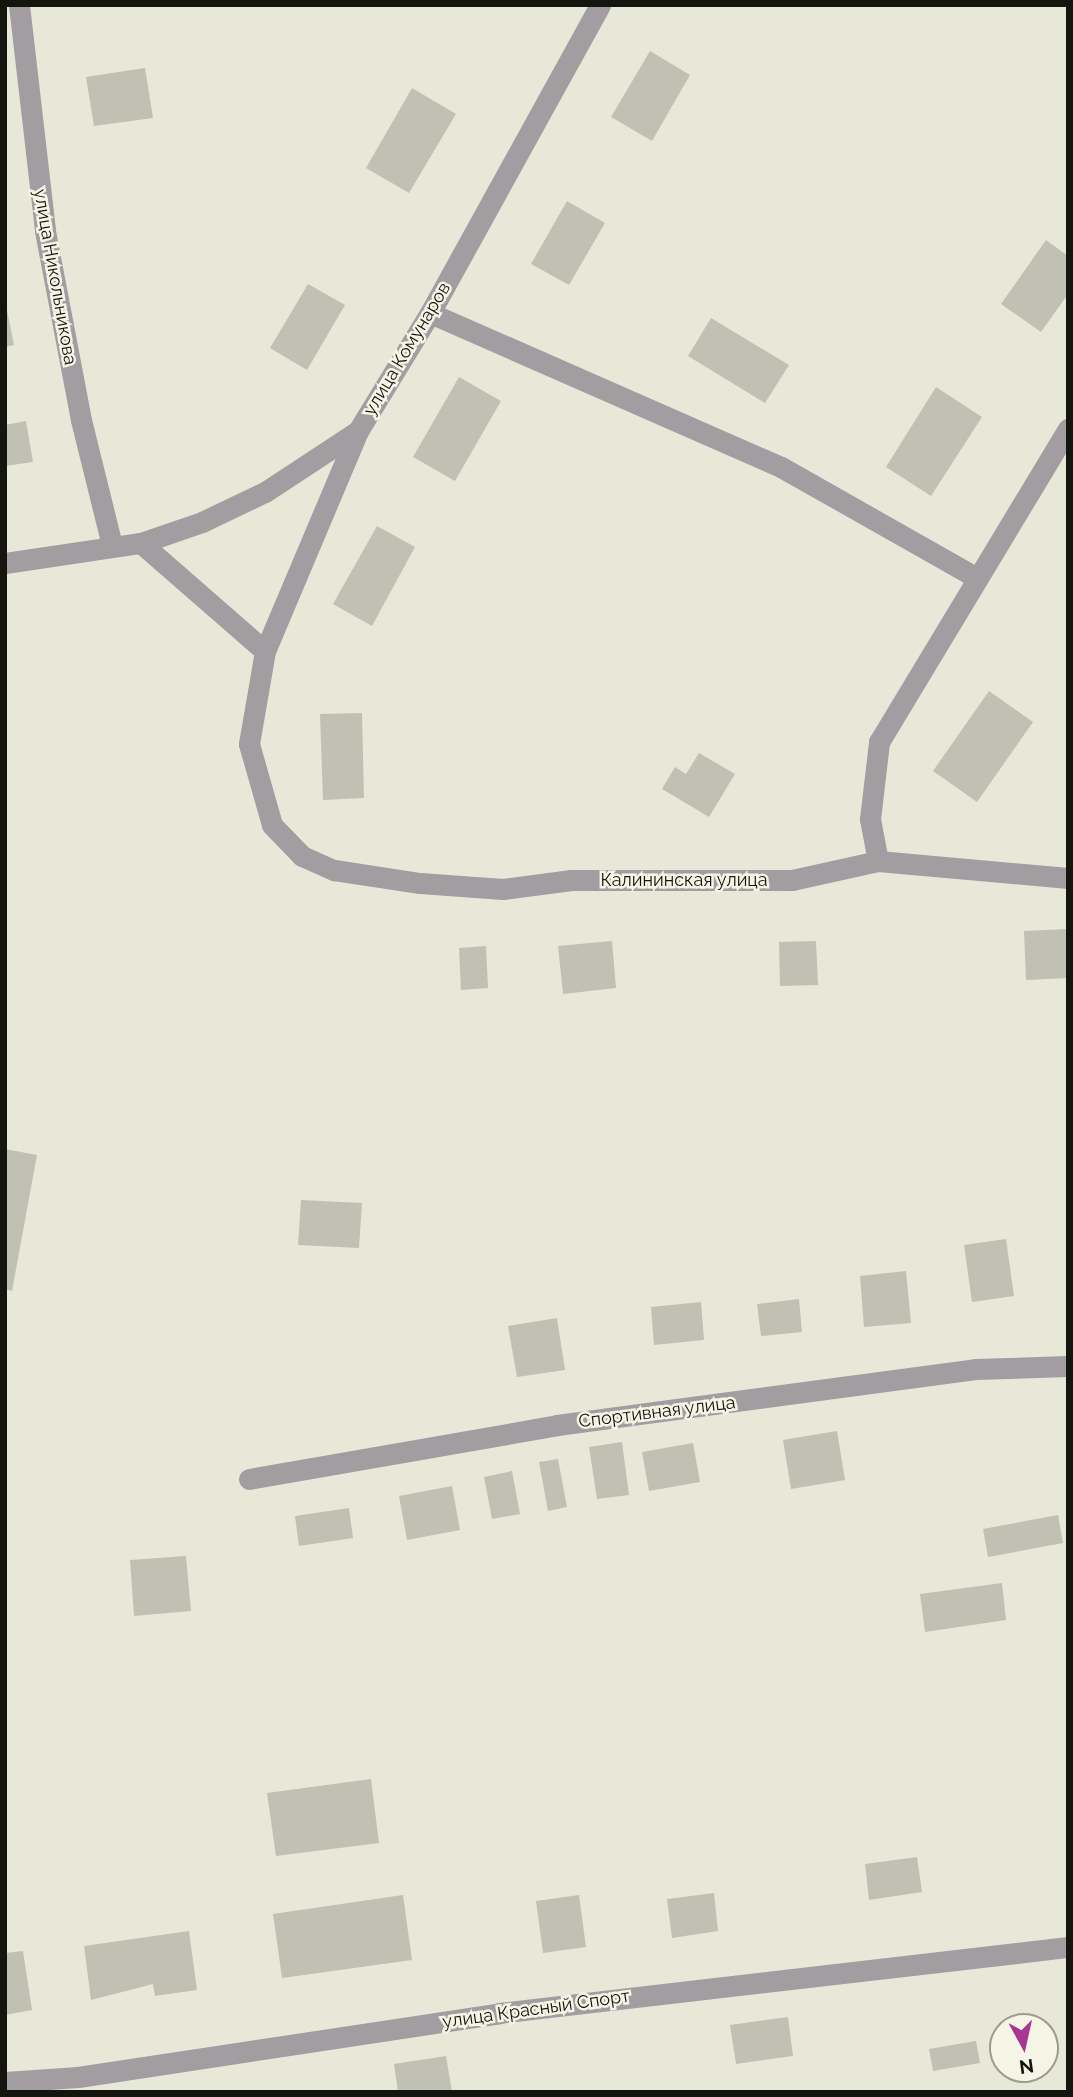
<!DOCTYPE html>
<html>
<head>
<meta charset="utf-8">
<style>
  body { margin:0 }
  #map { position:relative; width:1073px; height:2097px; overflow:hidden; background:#e8e8d9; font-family:Raleway,sans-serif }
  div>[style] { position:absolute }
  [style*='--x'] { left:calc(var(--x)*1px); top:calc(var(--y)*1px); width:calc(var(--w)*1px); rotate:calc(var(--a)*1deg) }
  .building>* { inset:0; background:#c1c1b3 }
  .minor>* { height:21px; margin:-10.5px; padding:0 10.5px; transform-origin:10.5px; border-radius:10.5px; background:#a29da1 }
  span { translate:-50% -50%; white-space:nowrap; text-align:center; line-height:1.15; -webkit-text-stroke:5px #f5f5e6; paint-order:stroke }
  .street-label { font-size:18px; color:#151510 }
  .frame { position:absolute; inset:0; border:7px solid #151510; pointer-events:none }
  .north { position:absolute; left:989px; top:2013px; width:70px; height:70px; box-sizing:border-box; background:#f5f5e6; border:2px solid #9b9b90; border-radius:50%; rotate:172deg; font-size:19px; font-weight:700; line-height:28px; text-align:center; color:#151510 }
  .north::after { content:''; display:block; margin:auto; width:24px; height:32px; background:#a83794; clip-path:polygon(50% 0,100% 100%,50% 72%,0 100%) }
</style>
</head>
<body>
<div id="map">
  <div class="building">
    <i style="clip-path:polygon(650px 51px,690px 75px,652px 141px,611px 117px)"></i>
    <i style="clip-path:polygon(145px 68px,153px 118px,94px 126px,86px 77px)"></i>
    <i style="clip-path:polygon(412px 88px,456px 114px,409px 193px,366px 168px)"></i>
    <i style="clip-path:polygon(567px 201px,605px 223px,569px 285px,531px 264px)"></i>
    <i style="clip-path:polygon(1046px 240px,1068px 256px,1068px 294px,1041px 332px,1001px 304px)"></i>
    <i style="clip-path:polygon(308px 284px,345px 305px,307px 370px,270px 348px)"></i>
    <i style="clip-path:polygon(5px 300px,14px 345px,5px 347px)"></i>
    <i style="clip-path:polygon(711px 318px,789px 365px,765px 403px,688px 356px)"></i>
    <i style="clip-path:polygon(459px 377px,501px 401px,455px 481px,413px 457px)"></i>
    <i style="clip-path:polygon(936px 387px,982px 417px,931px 496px,886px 467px)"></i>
    <i style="clip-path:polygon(26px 421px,33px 462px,5px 466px,5px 425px)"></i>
    <i style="clip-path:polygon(377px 526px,415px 547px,372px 626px,333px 604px)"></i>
    <i style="clip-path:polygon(989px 691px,1033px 722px,977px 802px,933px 771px)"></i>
    <i style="clip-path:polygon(362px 713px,364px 798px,323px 800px,320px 714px)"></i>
    <i style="clip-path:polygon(699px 753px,735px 774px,709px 817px,662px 789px,675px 767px,686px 774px)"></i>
    <i style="clip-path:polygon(1068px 929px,1068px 978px,1026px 980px,1024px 931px)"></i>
    <i style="clip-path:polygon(612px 941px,616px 988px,563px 994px,558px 946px)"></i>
    <i style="clip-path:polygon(816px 941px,818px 985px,780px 986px,779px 942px)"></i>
    <i style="clip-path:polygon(486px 946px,488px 988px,461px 990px,459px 948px)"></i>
    <i style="clip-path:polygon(5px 1149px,37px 1155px,12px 1291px,5px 1289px)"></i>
    <i style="clip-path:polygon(301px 1200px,362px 1203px,359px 1248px,298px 1245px)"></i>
    <i style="clip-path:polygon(1006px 1239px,1014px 1296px,972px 1302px,964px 1245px)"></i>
    <i style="clip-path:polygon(906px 1271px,911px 1323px,864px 1327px,860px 1276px)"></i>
    <i style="clip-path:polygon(799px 1299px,802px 1332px,761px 1336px,757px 1304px)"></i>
    <i style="clip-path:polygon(701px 1302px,704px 1340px,654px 1345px,651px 1307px)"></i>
    <i style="clip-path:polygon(557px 1318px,565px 1370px,517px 1377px,508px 1326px)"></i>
    <i style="clip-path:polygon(837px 1431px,845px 1480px,791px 1489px,783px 1440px)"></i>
    <i style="clip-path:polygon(622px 1442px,629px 1495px,597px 1499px,589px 1447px)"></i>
    <i style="clip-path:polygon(693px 1443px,700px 1482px,649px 1491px,642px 1452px)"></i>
    <i style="clip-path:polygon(558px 1459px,567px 1507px,548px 1511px,539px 1462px)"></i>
    <i style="clip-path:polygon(512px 1471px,520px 1514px,492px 1519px,484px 1477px)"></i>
    <i style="clip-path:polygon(452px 1486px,460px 1530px,407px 1540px,399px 1496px)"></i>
    <i style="clip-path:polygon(349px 1508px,353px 1538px,299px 1546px,295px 1516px)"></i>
    <i style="clip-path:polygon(1058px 1515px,1063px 1543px,988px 1557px,983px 1529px)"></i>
    <i style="clip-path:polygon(186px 1556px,191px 1611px,134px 1616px,130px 1560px)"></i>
    <i style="clip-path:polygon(1002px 1583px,1006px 1620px,925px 1632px,920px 1594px)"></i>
    <i style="clip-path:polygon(371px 1779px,379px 1843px,276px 1856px,267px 1793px)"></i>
    <i style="clip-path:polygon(917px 1857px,922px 1892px,869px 1900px,865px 1864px)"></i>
    <i style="clip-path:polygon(714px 1893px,718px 1931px,672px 1938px,667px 1899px)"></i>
    <i style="clip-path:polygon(403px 1895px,412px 1960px,282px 1978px,273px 1914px)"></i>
    <i style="clip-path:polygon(579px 1895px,586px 1947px,543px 1953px,536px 1901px)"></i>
    <i style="clip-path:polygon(189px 1931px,197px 1990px,155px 1996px,153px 1984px,91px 2000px,84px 1946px)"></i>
    <i style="clip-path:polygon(23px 1951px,32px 2010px,5px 2015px,5px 1953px)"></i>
    <i style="clip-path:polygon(788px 2017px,793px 2056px,736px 2064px,730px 2025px)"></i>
    <i style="clip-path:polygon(976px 2041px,980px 2063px,933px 2071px,929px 2049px)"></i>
    <i style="clip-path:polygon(446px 2056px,452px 2092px,398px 2092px,394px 2064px)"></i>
  </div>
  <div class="minor">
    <i style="--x:19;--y:5;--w:227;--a:83.4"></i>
    <i style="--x:45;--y:231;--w:192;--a:79.2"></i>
    <i style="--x:81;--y:420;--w:129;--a:76.1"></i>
    <i style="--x:430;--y:313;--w:383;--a:23.7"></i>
    <i style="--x:781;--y:467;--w:225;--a:29.5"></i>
    <i style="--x:358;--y:431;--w:239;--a:112.9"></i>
    <i style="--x:265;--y:651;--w:94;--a:99.8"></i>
    <i style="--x:249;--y:744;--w:84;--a:74.1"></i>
    <i style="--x:272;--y:825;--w:43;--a:45.9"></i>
    <i style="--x:302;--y:856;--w:35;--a:24"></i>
    <i style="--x:334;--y:870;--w:87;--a:8.6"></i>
    <i style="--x:420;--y:883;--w:83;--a:4.1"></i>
    <i style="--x:503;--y:889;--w:69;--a:-7.5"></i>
    <i style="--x:571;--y:880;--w:221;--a:0"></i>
    <i style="--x:792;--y:880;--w:88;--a:-12.5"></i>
    <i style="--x:878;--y:861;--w:191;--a:5.1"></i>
    <i style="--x:141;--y:543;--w:164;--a:41.1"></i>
    <i style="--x:5;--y:563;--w:137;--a:-8.4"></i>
    <i style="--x:141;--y:543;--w:65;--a:-19"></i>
    <i style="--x:202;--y:522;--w:70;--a:-25.5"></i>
    <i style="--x:265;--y:492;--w:111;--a:-33.3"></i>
    <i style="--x:358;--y:431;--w:138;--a:-58.6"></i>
    <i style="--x:430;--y:313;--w:352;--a:-61.1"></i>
    <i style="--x:878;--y:861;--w:43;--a:-100.8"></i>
    <i style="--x:870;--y:819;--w:78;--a:-83.3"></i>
    <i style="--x:879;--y:742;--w:366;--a:-58.9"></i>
    <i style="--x:249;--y:1479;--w:313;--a:-9.9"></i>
    <i style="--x:557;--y:1425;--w:422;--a:-7.6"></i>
    <i style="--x:975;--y:1369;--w:93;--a:-1.8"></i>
    <i style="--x:5;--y:2082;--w:73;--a:-3.9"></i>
    <i style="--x:78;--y:2077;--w:426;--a:-8.6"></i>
    <i style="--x:499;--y:2013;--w:573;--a:-6.62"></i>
  </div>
  <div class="street-label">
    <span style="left:55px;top:277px;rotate:80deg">улица Никольникова</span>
    <span style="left:407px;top:349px;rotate:-59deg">улица Комунаров</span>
    <span style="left:684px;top:880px">Калининская улица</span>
    <span style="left:657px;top:1412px;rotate:-7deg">Спортивная улица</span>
    <span style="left:536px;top:2009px;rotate:-8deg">улица Красный Спорт</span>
  </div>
  <div class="frame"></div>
  <div class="north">N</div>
</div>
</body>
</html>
